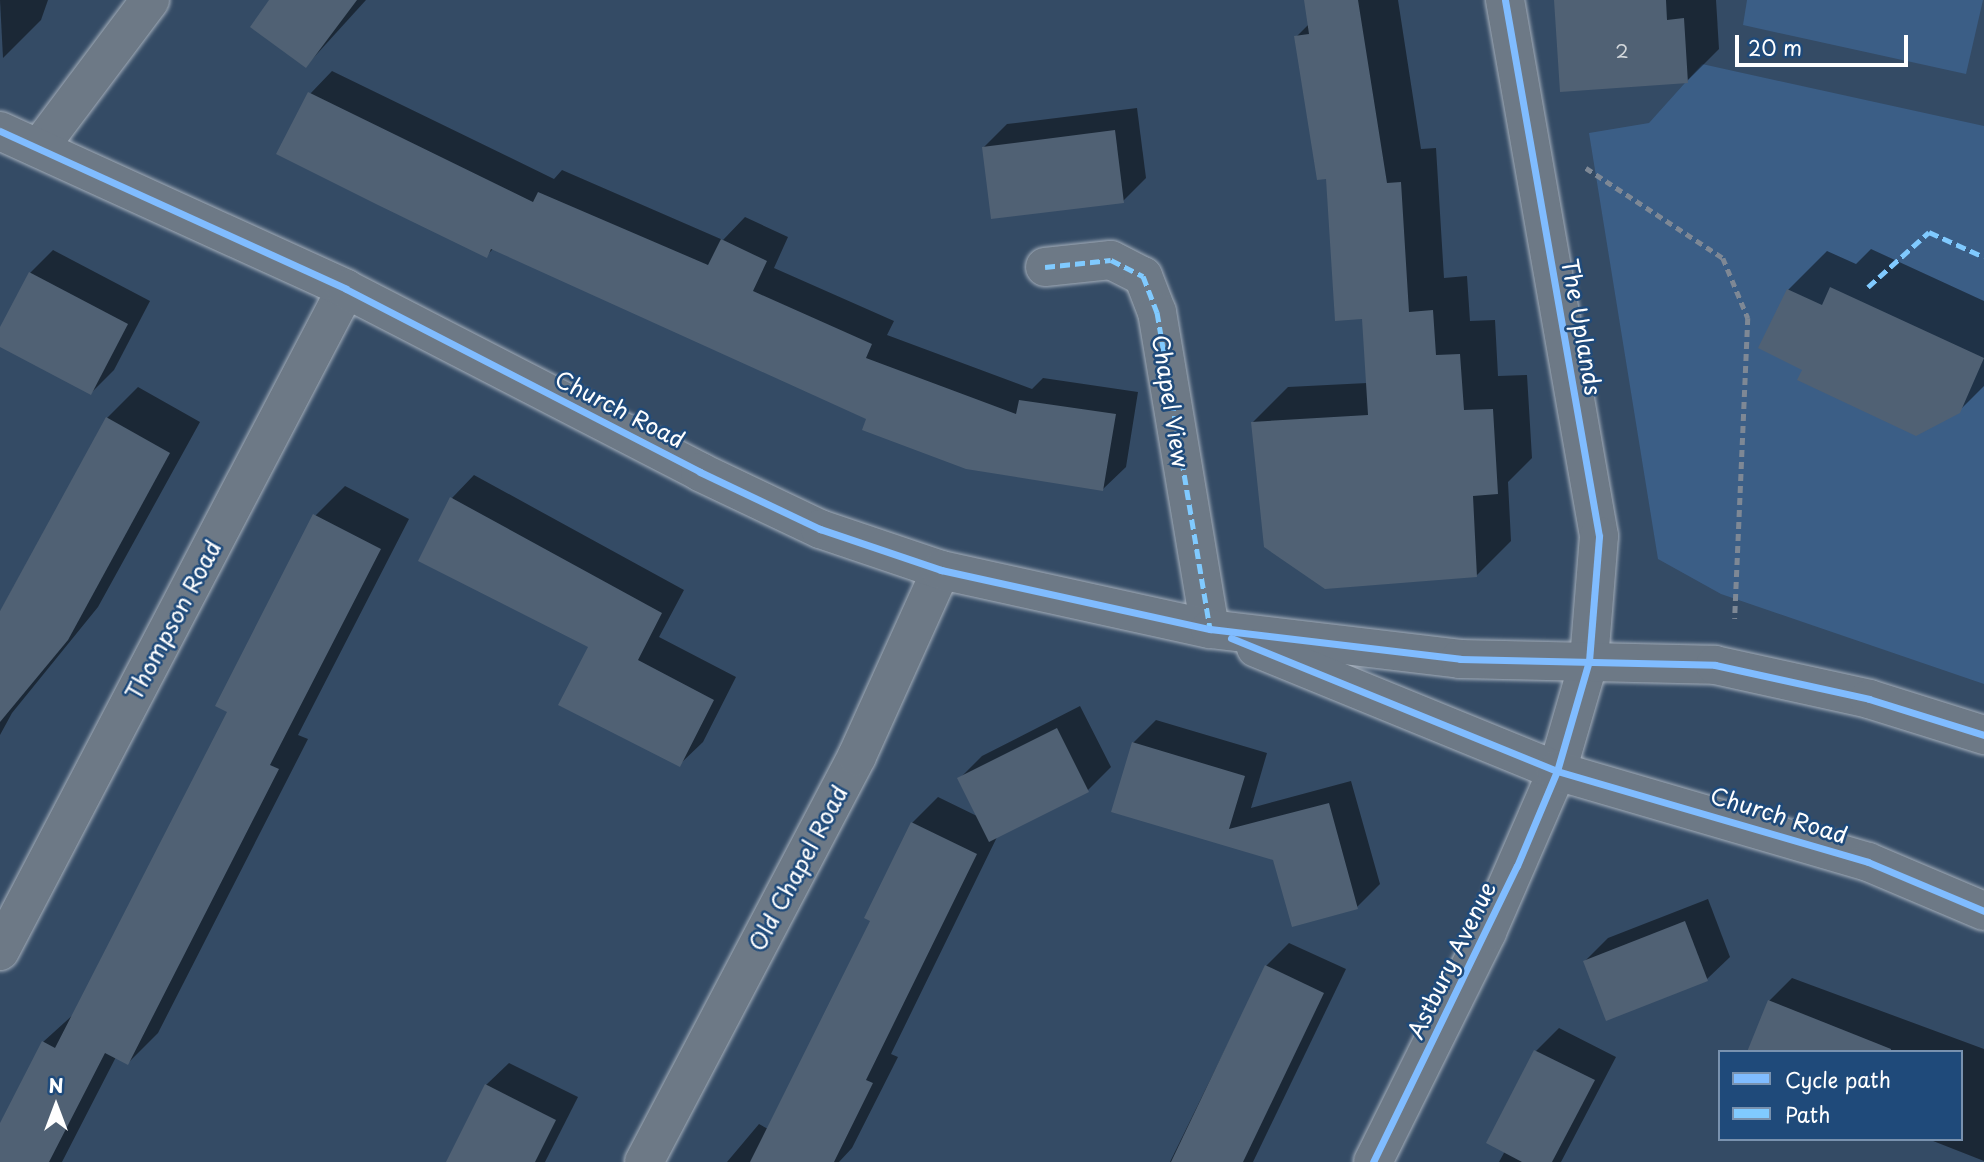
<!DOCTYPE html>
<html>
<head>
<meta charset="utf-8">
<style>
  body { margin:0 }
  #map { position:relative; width:1984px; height:1162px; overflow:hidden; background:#344b65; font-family:"Playpen Sans",sans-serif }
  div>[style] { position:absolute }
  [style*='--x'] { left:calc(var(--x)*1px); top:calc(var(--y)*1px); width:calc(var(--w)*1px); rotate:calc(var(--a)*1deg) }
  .green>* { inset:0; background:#3b5e86 }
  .shadow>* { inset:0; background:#0007 }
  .building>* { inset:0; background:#506174 }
  .path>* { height:4.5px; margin-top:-2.25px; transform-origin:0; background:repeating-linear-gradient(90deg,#7e8895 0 7px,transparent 0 12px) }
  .roads { filter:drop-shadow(0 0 2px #a4aeba) drop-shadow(0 0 2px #a4aeba) }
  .street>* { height:38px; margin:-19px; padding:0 19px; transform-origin:19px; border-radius:19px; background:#6d7986 }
  .secondary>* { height:38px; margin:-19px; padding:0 19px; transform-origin:19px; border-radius:19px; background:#6d7986 }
  .quiet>* { height:5px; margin-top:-2.5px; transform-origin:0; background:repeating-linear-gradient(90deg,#80caff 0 10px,transparent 0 15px) }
  .cycleway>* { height:7px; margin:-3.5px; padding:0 3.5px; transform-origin:3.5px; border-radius:3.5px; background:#80bcff }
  span { translate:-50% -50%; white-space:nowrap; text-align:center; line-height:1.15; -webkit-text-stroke:5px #1f4a7a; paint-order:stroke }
  .number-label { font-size:19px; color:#d3d8dc }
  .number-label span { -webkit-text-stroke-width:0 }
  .street-label { font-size:23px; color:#fff }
  .legend { position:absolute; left:1718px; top:1050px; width:245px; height:91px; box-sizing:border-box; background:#1f4a7a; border:2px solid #7992af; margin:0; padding:9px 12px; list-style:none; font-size:21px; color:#fff }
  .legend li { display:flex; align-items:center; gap:14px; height:35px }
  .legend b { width:35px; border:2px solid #7992af }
  .north { position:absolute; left:21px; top:1071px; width:70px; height:70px; -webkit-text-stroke:5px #1f4a7a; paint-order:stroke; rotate:0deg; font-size:19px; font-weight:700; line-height:28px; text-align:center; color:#fff }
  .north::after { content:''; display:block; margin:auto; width:24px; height:32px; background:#fff; clip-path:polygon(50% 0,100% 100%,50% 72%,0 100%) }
  .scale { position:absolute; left:1735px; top:35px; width:173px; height:32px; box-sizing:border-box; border:4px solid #fff; border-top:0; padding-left:9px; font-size:21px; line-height:24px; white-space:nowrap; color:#fff; -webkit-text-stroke:5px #1f4a7a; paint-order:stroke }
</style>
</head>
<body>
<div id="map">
  <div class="green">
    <i style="clip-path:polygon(1747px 0,1983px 0,1966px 74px,1743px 25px)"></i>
    <i style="clip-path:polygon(1702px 64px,1984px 126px,1984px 684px,1721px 594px,1658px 559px,1589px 133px,1649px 123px)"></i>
  </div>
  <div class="shadow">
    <i style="clip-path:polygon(0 0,48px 0,41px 20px,3px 58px)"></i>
    <i style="clip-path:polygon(272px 0,366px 0,306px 66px)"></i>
    <i style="clip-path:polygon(1306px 0,1398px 0,1421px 149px,1436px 148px,1444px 278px,1467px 276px,1470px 321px,1495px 320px,1498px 376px,1527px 375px,1532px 458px,1508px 482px,1511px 541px,1476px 576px,1253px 422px,1288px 387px,1367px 383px,1363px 318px,1296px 37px,1309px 24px)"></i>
    <i style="clip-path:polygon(1556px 0,1716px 0,1719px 49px,1687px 81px)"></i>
    <i style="clip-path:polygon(332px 71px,554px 179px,562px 170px,723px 240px,745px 217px,788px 237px,774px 268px,894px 321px,887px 335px,1032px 389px,1043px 378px,1138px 392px,1126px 467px,1103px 489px,868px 418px,494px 248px,486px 256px,310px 94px)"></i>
    <i style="clip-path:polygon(1137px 108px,1146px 178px,1123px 201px,984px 147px,1007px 124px)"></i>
    <i style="clip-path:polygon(1871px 249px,1984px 301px,1984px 386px,1958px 412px,1761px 348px,1788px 290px,1827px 251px,1856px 264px)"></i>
    <i style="clip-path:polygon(53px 250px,150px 301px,114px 370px,91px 393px,0 345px,0 330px,30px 273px)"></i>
    <i style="clip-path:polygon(138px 387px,200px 422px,98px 607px,12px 713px,0 735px,0 612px,107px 418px)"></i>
    <i style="clip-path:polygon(474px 475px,684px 590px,659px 637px,736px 677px,703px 742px,680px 764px,590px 646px,452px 498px)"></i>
    <i style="clip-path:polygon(345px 486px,409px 519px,298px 735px,308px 739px,158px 1033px,128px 1063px,116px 1057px,62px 1162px,0 1162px,0 1127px,43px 1042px,75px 1013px,229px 711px,315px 516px)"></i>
    <i style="clip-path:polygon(1080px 706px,1111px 767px,1088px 790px,998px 835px,891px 1054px,898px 1057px,852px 1148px,839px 1162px,727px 1162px,759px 1124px,768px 1129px,872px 920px,912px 823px,938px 797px,979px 817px,959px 779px,982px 756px)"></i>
    <i style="clip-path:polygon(1156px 720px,1267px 753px,1251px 808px,1351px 781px,1380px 884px,1357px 907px,1274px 859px,1113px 811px,1133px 743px)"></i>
    <i style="clip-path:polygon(1708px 899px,1730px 957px,1707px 979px,1585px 961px,1608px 938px)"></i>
    <i style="clip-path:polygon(1289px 943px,1346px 969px,1253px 1162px,1170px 1162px,1266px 966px)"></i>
    <i style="clip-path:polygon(1792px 978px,1984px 1049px,1984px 1161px,1928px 1139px,1961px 1139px,1961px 1052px,1749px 1052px,1769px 1001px)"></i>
    <i style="clip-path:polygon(1559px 1028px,1616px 1057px,1561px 1162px,1499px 1162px,1505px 1151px,1488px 1142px,1536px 1051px)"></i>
    <i style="clip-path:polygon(509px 1063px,578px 1097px,545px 1162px,448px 1162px,486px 1085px)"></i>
  </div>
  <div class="building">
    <i style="clip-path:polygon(269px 0,357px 0,306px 68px,250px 27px)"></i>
    <i style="clip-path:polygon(1304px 0,1358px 0,1387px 183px,1401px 182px,1409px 312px,1433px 310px,1436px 355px,1460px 354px,1464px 410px,1493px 409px,1498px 494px,1473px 496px,1477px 577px,1325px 589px,1264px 547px,1251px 422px,1368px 415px,1362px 319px,1335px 321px,1326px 179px,1317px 180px,1294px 36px,1309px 34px)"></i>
    <i style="clip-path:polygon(1554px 0,1666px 0,1667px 20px,1684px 18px,1688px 83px,1560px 92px)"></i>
    <i style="clip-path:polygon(308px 92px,533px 202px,538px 192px,708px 265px,721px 239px,767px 261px,753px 291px,872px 344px,866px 358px,1016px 414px,1019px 400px,1116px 414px,1103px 491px,966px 469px,862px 430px,866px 419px,491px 249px,487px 258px,378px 205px,276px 154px)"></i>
    <i style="clip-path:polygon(1115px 130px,1124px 203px,991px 219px,982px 147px)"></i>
    <i style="clip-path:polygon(29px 272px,128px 324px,91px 395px,0 347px,0 327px)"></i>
    <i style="clip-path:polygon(1830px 287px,1984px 358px,1960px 413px,1916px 436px,1797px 380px,1802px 370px,1758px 348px,1787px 289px,1822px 305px)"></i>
    <i style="clip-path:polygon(106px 417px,170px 453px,68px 640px,0 722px,0 611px)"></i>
    <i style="clip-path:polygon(450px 497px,662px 613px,638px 660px,714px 700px,680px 767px,558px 705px,588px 647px,418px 561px)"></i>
    <i style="clip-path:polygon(313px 514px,381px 549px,270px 765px,279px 769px,128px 1065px,105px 1053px,49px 1162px,0 1162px,0 1123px,42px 1041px,55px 1048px,227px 712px,215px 706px)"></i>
    <i style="clip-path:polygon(1057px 728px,1089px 792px,989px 842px,957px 778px)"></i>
    <i style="clip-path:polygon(1132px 742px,1245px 776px,1229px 829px,1329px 803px,1358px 909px,1292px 927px,1273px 860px,1111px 812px)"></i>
    <i style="clip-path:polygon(911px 822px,977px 854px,866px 1080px,873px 1083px,834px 1162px,750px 1162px,870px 921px,864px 918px)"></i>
    <i style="clip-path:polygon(1685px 921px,1708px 981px,1606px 1021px,1583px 961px)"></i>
    <i style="clip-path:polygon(1265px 965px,1324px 993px,1243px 1162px,1171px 1162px)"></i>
    <i style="clip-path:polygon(1768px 1000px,1891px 1049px,1891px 1052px,1747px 1052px)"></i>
    <i style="clip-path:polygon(1534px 1050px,1595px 1080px,1552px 1162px,1522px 1162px,1486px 1143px)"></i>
    <i style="clip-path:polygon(485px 1084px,556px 1120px,535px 1162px,446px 1162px)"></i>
  </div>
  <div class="path">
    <i style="--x:1586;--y:168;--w:164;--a:33.3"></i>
    <i style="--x:1723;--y:258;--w:65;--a:67.4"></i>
    <i style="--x:1748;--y:318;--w:301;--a:92.5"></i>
  </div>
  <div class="roads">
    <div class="street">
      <i style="--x:39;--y:148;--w:185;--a:-53.1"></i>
      <i style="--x:1045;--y:267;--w:66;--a:-6.1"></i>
      <i style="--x:1111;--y:260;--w:36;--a:27"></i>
      <i style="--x:1143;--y:276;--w:39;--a:69"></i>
      <i style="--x:1157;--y:312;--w:321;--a:80.5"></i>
      <i style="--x:0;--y:951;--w:747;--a:-62.41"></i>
      <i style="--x:644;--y:1162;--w:458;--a:-62.3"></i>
      <i style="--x:857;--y:756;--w:204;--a:-65.7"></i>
      <i style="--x:1373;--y:1162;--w:257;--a:-63.6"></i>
      <i style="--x:1487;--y:932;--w:176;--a:-66.5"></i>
    </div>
    <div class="secondary">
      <i style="--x:1505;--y:0;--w:544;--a:80.05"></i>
      <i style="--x:1599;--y:536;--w:125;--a:94.6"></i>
      <i style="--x:1589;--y:661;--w:115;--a:106.2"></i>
      <i style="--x:0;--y:131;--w:380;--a:24.5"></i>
      <i style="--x:346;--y:289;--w:399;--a:27.3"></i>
      <i style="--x:700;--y:472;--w:133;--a:25.4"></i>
      <i style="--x:820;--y:529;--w:128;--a:18.7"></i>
      <i style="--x:941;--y:570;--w:275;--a:12.4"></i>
      <i style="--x:1210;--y:629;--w:252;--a:6.8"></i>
      <i style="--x:1460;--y:659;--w:255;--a:1.3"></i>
      <i style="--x:1715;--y:665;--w:158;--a:12.4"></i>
      <i style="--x:1869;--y:699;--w:121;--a:17.4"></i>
      <i style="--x:1256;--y:648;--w:325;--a:22.2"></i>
      <i style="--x:1557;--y:771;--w:324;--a:16.3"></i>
      <i style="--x:1868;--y:862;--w:126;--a:22.9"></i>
    </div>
  </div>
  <div class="quiet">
    <i style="--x:1045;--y:267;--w:66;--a:-6.1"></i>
    <i style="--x:1111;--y:260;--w:36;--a:27"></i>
    <i style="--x:1143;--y:276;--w:39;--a:69"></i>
    <i style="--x:1157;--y:312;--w:321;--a:80.5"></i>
    <i style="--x:1868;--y:287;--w:82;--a:-42"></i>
    <i style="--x:1929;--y:232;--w:60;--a:24.4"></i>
  </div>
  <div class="cycleway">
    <i style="--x:0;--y:131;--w:380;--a:24.5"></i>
    <i style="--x:346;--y:289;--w:399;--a:27.3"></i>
    <i style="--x:700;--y:472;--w:133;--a:25.4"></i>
    <i style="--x:820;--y:529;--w:128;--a:18.7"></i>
    <i style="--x:941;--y:570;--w:275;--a:12.4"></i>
    <i style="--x:1210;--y:629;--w:252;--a:6.8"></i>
    <i style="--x:1460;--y:659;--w:255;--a:1.3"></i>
    <i style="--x:1715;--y:665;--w:158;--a:12.4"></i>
    <i style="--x:1869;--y:699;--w:121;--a:17.4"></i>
    <i style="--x:1231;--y:638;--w:352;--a:22.2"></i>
    <i style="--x:1557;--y:771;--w:324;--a:16.3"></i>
    <i style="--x:1868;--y:862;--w:126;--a:22.9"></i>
    <i style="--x:1373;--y:1162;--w:329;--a:-64.1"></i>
    <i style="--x:1517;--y:866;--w:103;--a:-67.2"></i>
    <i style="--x:1557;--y:771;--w:115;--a:-73.8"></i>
    <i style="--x:1589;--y:661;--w:125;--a:-85.4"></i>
    <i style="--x:1599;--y:536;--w:544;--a:-99.95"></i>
  </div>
  <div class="number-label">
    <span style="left:1622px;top:51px">2</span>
  </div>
  <div class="street-label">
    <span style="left:1582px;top:327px;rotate:80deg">The Uplands</span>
    <span style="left:1171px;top:401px;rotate:81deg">Chapel View</span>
    <span style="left:620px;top:409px;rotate:27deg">Church Road</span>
    <span style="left:173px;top:620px;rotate:-62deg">Thompson Road</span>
    <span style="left:1779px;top:815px;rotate:17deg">Church Road</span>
    <span style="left:798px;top:868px;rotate:-62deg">Old Chapel Road</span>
    <span style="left:1451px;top:960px;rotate:-64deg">Astbury Avenue</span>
  </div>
  <ul class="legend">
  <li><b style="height:9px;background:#80bcff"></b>Cycle path</li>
  <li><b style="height:9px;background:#80caff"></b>Path</li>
  </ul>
  <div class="north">N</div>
  <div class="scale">20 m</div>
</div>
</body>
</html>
